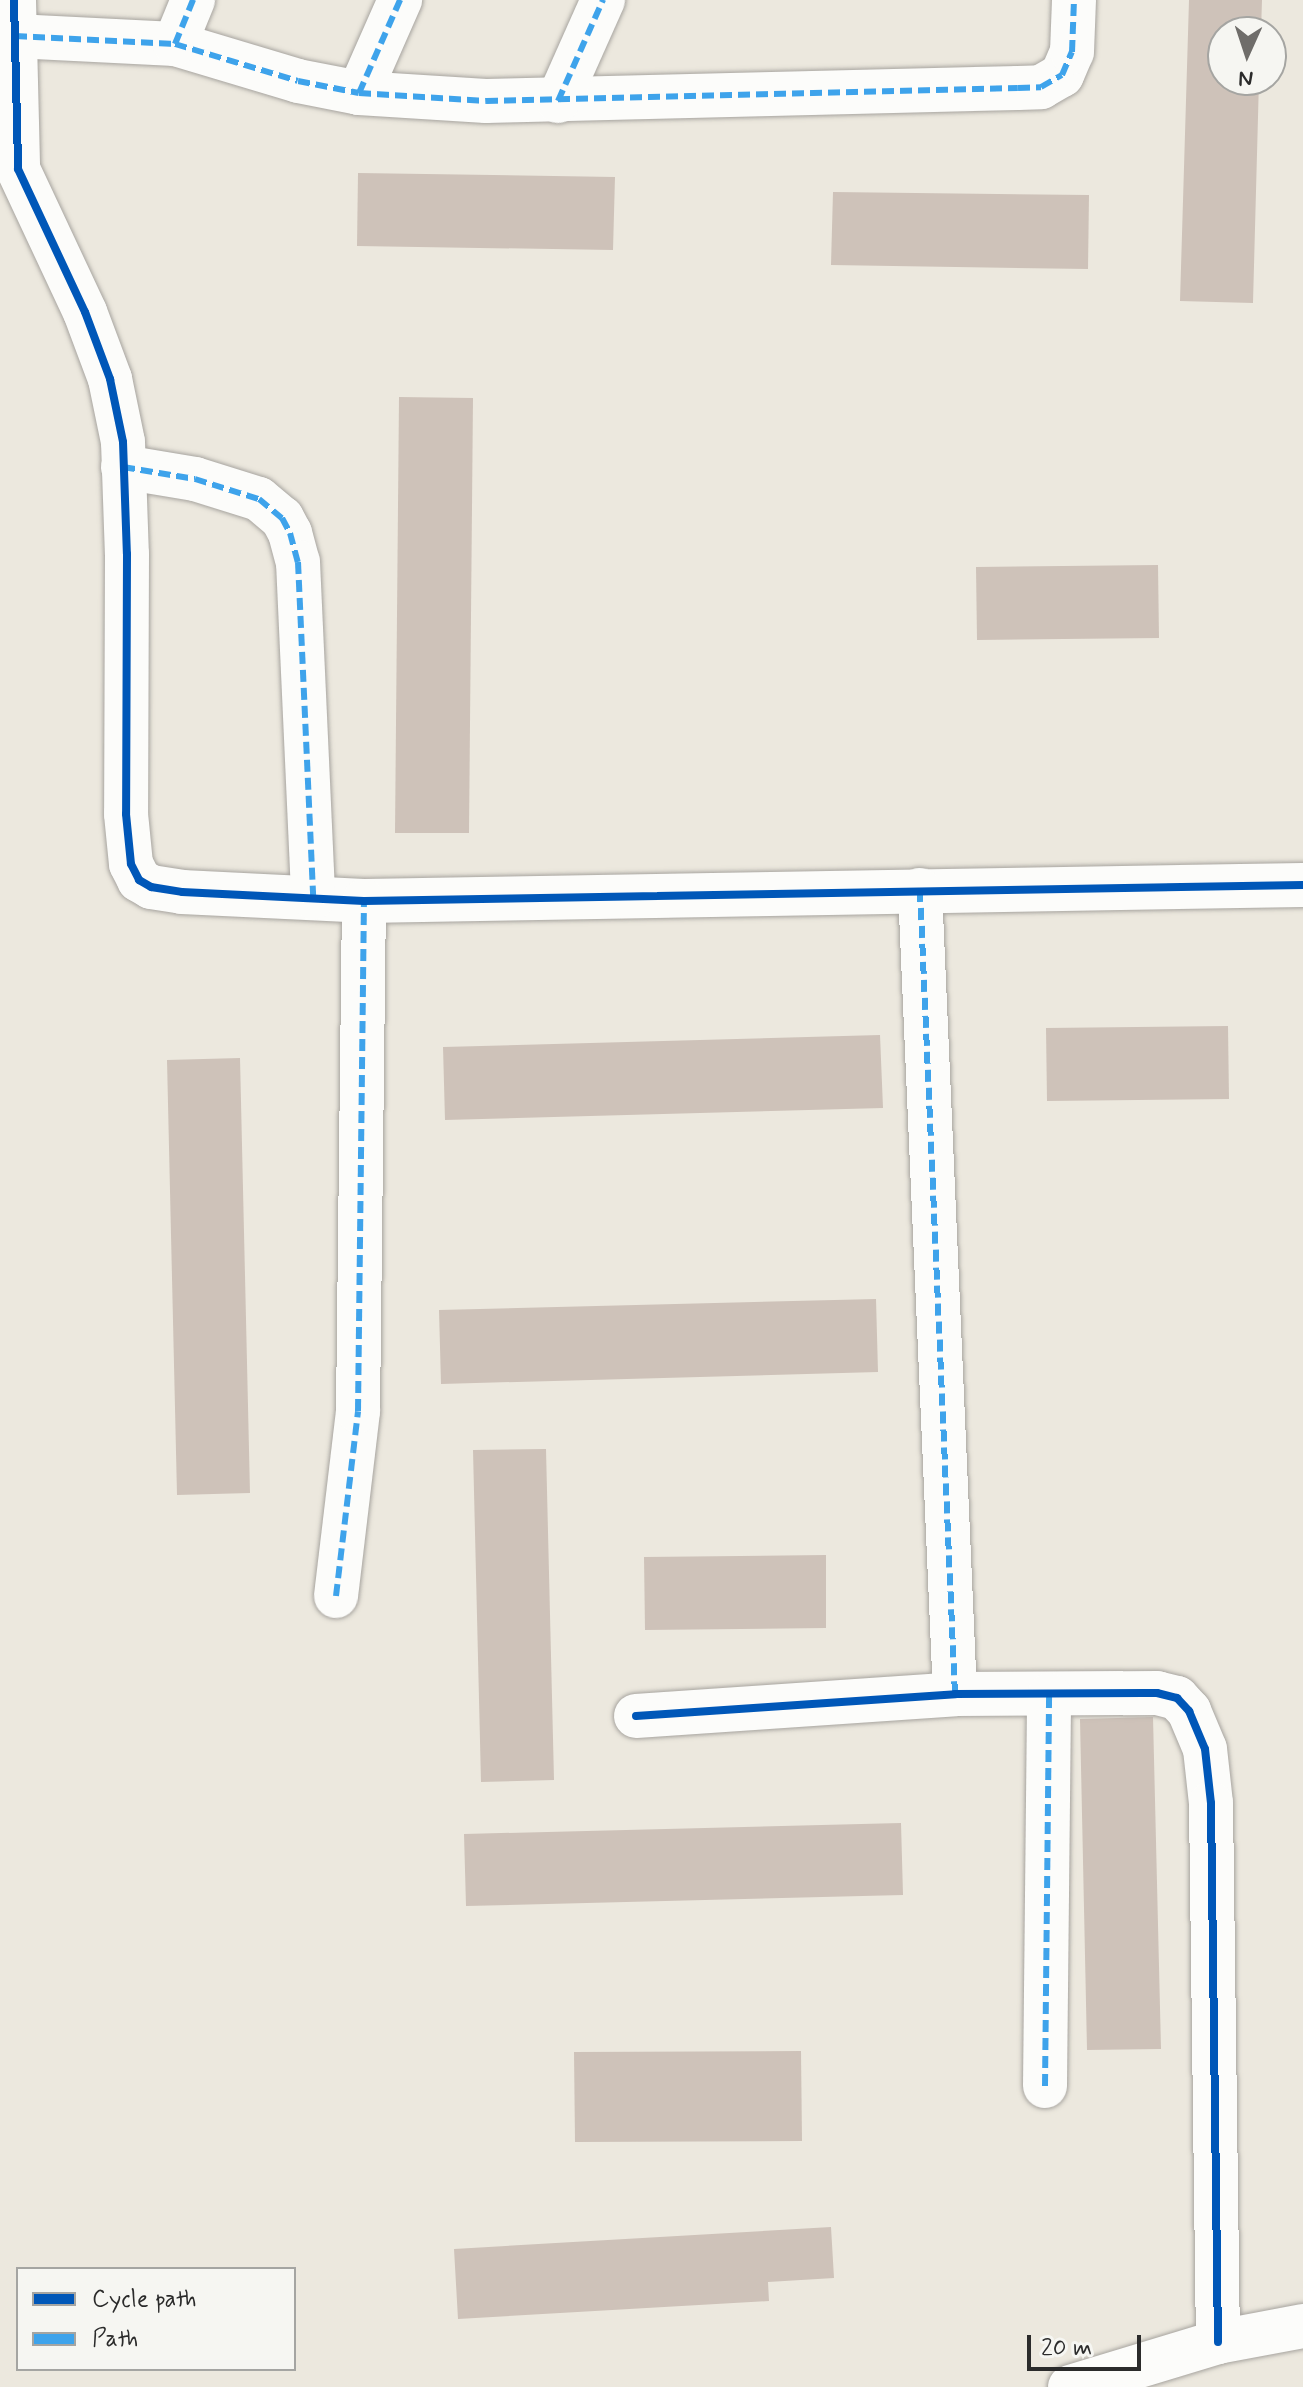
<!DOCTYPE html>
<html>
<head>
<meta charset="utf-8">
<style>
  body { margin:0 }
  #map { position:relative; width:1303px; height:2387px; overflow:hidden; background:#ece8de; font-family:Mynerve,sans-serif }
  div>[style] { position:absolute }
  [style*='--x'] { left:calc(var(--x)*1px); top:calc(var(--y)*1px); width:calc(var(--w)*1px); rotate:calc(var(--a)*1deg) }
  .building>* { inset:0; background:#cec2b9 }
  .roads { filter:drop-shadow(0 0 2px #a7a49f) drop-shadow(0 0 2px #a7a49f) }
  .minor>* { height:44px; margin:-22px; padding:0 22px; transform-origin:22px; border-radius:22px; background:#fcfcfa }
  .quiet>* { height:6px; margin-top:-3px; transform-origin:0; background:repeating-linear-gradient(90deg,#3ea3eb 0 12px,transparent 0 18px) }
  .cycleway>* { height:8px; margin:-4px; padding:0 4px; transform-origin:4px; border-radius:4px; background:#0057b8 }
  span { translate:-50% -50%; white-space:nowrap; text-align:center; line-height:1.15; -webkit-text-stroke:6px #f6f6f2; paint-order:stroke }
  .legend { position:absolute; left:16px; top:2267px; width:280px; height:104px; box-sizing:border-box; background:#f6f6f2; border:2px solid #a5a5a2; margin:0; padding:10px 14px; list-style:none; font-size:24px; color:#2b2b2b }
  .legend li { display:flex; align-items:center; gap:16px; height:40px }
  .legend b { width:40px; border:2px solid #a5a5a2 }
  .north { position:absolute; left:1207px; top:16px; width:80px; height:80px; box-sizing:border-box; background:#f6f6f2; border:2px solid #a5a5a2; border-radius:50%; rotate:183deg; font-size:22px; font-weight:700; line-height:32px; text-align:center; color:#2b2b2b }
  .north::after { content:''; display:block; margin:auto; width:28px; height:36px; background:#6f6d6a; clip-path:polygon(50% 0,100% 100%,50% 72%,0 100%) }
  .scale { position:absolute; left:1027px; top:2335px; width:114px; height:36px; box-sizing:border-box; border:4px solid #2b2b2b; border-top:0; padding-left:10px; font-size:24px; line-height:28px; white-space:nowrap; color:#2b2b2b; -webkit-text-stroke:6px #f6f6f2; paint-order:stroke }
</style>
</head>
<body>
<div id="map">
  <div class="building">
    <i style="clip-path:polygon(1189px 0,1262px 0,1261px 32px,1223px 32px,1223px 80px,1259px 80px,1253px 303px,1180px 301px)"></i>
    <i style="clip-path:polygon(358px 173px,615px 177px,613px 250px,357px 246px)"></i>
    <i style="clip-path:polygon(833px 192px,1089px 195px,1088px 269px,831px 265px)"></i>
    <i style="clip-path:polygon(399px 397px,473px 398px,469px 833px,395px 833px)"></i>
    <i style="clip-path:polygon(1158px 565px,1159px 638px,977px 640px,976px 567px)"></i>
    <i style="clip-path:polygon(1228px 1026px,1229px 1099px,1047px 1101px,1046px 1028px)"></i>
    <i style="clip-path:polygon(880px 1035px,883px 1108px,445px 1120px,443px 1047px)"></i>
    <i style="clip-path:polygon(240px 1058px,250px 1493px,177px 1495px,167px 1060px)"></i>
    <i style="clip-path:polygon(876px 1299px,878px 1372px,441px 1384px,439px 1310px)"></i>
    <i style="clip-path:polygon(546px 1449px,554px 1780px,481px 1782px,473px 1450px)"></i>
    <i style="clip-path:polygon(826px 1555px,826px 1628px,645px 1630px,644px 1557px)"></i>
    <i style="clip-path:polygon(1153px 1717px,1161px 2049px,1087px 2050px,1080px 1719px)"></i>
    <i style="clip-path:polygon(901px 1823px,903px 1895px,466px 1906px,464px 1834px)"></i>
    <i style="clip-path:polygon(801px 2051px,802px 2141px,575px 2142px,574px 2052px)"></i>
    <i style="clip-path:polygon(831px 2227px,834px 2278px,768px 2282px,769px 2301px,458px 2319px,454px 2249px)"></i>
  </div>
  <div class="roads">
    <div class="minor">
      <i style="--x:14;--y:0;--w:169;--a:88.6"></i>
      <i style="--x:18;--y:169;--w:158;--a:64.9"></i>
      <i style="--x:85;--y:312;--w:72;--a:69.5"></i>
      <i style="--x:110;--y:379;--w:64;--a:78.3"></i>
      <i style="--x:123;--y:442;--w:112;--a:88"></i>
      <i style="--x:127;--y:554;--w:260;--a:90.2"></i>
      <i style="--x:126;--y:814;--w:50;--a:84.3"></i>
      <i style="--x:131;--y:864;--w:18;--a:63"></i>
      <i style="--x:139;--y:880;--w:14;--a:30"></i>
      <i style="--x:151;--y:887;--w:31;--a:9"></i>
      <i style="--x:182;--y:892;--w:182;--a:2.8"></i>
      <i style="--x:364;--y:901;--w:939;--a:-0.98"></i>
      <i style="--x:15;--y:36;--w:160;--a:2.9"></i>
      <i style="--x:175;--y:44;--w:128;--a:16.7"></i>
      <i style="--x:298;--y:81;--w:62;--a:11.1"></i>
      <i style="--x:359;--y:93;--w:127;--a:3.6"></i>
      <i style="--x:486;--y:101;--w:532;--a:-1.4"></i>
      <i style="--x:1018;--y:88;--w:23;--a:-2"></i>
      <i style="--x:1041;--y:87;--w:24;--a:-30"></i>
      <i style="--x:1062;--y:75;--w:25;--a:-67"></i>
      <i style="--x:1072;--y:52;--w:52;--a:-87.8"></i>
      <i style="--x:175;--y:44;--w:48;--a:-67.8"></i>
      <i style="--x:359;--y:93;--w:102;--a:-66.2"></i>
      <i style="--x:558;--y:101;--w:111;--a:-66"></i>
      <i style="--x:123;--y:467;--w:73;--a:9.5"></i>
      <i style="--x:195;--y:479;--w:67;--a:17.4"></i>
      <i style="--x:259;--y:499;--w:30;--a:40"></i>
      <i style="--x:282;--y:518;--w:17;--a:62"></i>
      <i style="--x:290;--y:533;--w:30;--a:75"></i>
      <i style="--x:298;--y:562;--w:336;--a:87.4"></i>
      <i style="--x:920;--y:890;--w:805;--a:87.51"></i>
      <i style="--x:336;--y:1596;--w:186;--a:-83.2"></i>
      <i style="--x:358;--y:1411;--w:510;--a:-89.33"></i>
      <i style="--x:636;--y:1716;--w:320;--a:-3.9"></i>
      <i style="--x:955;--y:1694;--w:202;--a:-0.3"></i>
      <i style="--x:1157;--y:1693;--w:21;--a:14"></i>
      <i style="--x:1177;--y:1698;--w:18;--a:47"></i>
      <i style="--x:1189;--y:1711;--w:41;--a:67.2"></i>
      <i style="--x:1205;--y:1749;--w:54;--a:83.7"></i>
      <i style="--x:1211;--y:1803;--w:539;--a:89.26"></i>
      <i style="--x:1045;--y:2086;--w:391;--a:-89.4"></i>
      <i style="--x:1070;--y:2387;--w:155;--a:-16.9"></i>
      <i style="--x:1218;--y:2342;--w:86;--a:-10.7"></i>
    </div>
  </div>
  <div class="quiet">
    <i style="--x:15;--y:36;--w:160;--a:2.9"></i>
    <i style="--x:175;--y:44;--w:128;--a:16.7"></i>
    <i style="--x:298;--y:81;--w:62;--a:11.1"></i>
    <i style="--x:359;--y:93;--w:127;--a:3.6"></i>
    <i style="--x:486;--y:101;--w:532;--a:-1.4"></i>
    <i style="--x:1018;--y:88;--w:23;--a:-2"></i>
    <i style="--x:1041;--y:87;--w:24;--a:-30"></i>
    <i style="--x:1062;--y:75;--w:25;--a:-67"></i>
    <i style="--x:1072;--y:52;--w:52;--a:-87.8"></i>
    <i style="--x:175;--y:44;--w:48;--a:-67.8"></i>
    <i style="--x:359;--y:93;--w:102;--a:-66.2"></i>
    <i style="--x:558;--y:101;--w:111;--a:-66"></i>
    <i style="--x:123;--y:467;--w:73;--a:9.5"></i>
    <i style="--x:195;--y:479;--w:67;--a:17.4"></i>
    <i style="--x:259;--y:499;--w:30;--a:40"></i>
    <i style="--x:282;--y:518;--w:17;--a:62"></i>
    <i style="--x:290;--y:533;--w:30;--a:75"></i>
    <i style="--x:298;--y:562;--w:336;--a:87.4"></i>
    <i style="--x:920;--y:890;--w:805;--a:87.51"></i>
    <i style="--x:336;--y:1596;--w:186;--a:-83.2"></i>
    <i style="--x:358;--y:1411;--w:510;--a:-89.33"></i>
    <i style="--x:1045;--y:2086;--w:391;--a:-89.4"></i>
  </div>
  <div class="cycleway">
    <i style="--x:14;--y:0;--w:169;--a:88.6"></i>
    <i style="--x:18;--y:169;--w:158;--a:64.9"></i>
    <i style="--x:85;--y:312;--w:72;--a:69.5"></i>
    <i style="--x:110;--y:379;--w:64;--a:78.3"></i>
    <i style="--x:123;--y:442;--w:112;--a:88"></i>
    <i style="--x:127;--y:554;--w:260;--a:90.2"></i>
    <i style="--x:126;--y:814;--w:50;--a:84.3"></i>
    <i style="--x:131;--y:864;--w:18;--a:63"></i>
    <i style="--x:139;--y:880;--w:14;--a:30"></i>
    <i style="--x:151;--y:887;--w:31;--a:9"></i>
    <i style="--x:182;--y:892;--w:182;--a:2.8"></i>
    <i style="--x:364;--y:901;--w:939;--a:-0.98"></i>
    <i style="--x:636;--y:1716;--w:320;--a:-3.9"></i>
    <i style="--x:955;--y:1694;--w:202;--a:-0.3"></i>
    <i style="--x:1157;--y:1693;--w:21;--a:14"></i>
    <i style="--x:1177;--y:1698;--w:18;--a:47"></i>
    <i style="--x:1189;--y:1711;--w:41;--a:67.2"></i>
    <i style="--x:1205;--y:1749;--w:54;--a:83.7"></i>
    <i style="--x:1211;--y:1803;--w:539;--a:89.26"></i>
  </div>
  <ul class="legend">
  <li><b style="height:10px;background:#0057b8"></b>Cycle path</li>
  <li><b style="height:10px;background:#3ea3eb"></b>Path</li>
  </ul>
  <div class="north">N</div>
  <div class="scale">20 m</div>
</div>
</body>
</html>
